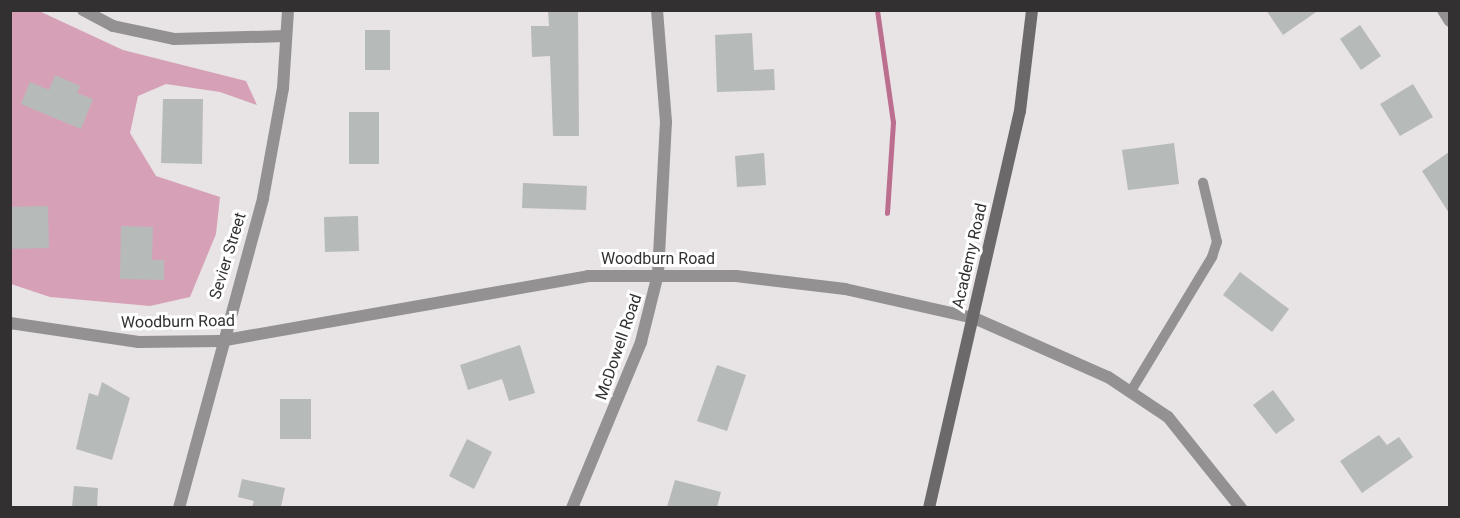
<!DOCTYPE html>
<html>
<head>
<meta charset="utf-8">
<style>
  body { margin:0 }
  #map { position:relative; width:1460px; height:518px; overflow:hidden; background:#e8e3e4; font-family:Roboto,sans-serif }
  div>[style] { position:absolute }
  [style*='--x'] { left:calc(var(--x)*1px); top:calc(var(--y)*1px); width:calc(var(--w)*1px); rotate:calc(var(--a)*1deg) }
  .green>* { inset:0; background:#d6a1b6 }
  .stream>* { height:5px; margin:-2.5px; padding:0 2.5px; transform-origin:2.5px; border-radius:2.5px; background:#bc6e8f }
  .building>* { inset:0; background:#b6bab8 }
  .service>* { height:10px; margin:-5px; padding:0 5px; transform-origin:5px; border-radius:5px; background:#939192 }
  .minor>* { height:12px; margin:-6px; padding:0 6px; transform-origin:6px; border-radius:6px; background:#939192 }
  .secondary>* { height:12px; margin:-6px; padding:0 6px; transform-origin:6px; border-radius:6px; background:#6c696a }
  span { translate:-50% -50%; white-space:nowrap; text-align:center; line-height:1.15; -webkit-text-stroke:6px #fff; paint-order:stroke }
  .street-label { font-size:16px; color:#323031 }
  .frame { position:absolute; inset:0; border:12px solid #323031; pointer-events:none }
</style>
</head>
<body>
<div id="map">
  <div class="green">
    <i style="clip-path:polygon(11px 11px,39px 11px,123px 50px,246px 81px,257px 105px,220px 92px,166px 84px,138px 96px,130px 133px,156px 176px,220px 197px,216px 234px,190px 297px,150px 306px,50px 297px,11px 284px)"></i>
  </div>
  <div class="stream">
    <i style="--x:877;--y:10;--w:113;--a:81.9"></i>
    <i style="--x:893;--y:122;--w:91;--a:93.8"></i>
  </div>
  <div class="building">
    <i style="clip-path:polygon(548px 10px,578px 10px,579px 136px,553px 136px,550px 56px,532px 57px,531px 26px,549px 26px)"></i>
    <i style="clip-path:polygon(1266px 10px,1319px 10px,1283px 35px)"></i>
    <i style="clip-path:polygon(1360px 25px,1381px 56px,1361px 70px,1340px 39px)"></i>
    <i style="clip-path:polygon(365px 30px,390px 30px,390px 70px,365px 70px)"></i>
    <i style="clip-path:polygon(752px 33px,754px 70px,774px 69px,775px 90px,717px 92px,715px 35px)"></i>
    <i style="clip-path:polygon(55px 75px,80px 86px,77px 93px,93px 99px,81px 129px,21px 104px,30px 82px,49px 90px)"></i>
    <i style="clip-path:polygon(1413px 84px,1433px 117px,1400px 136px,1380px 104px)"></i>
    <i style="clip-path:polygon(163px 99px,203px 99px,202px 164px,161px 163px)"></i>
    <i style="clip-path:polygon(349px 112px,379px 112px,379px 164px,349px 164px)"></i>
    <i style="clip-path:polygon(1174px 143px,1179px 184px,1128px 190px,1122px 150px)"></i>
    <i style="clip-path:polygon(1449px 152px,1449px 213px,1422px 171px)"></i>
    <i style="clip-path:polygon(764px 153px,766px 185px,737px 187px,735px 156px)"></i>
    <i style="clip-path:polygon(523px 183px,587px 186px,586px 210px,522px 208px)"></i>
    <i style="clip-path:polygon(48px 206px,49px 248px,10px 249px,10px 207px)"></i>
    <i style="clip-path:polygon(358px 216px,359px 251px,325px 252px,324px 217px)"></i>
    <i style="clip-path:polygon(121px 226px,153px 227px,152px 260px,164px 260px,164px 280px,120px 279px)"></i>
    <i style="clip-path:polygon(1240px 272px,1289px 309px,1272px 332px,1223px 295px)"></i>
    <i style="clip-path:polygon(520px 345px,535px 393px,509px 401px,502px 379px,468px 390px,460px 365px)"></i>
    <i style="clip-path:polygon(717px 365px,746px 375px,727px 431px,697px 421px)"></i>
    <i style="clip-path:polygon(102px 382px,130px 398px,112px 460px,76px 449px,89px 393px,98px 396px)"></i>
    <i style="clip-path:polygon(1273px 390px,1295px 420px,1276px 434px,1253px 405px)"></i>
    <i style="clip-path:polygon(280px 399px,311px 399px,311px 439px,280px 439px)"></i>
    <i style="clip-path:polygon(1379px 435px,1387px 445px,1399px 437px,1413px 457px,1362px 493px,1340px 461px)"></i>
    <i style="clip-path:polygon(467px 439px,492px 452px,474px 489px,449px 476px)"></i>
    <i style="clip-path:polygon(242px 479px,285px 488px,281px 507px,252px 507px,254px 501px,238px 497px)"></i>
    <i style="clip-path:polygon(675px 480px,721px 492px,717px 507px,667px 507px)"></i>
    <i style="clip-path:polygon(74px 486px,98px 488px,97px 507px,72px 507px)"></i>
  </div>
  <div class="service">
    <i style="--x:1131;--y:391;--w:157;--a:-58.8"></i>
    <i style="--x:1212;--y:257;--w:16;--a:-72"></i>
    <i style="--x:1217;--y:242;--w:61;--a:-103.3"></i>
  </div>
  <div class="minor">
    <i style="--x:83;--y:10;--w:34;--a:28"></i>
    <i style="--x:113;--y:26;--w:62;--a:12"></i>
    <i style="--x:174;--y:39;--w:112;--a:-1.5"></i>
    <i style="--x:1443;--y:10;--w:13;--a:58"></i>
    <i style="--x:10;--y:323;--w:130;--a:8.4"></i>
    <i style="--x:139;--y:342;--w:81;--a:-0.7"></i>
    <i style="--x:220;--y:341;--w:374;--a:-10"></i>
    <i style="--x:588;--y:276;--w:148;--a:0"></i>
    <i style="--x:736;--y:276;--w:110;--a:6.8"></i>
    <i style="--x:845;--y:289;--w:132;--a:12.7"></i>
    <i style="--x:974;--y:318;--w:146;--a:23.8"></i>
    <i style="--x:1108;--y:377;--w:72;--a:33.7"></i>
    <i style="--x:1168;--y:417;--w:117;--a:51.3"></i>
    <i style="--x:179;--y:508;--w:321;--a:-74.8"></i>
    <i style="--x:263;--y:198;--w:112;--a:-79.7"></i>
    <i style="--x:283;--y:88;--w:78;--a:-86.3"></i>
    <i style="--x:572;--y:508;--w:180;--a:-67.4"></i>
    <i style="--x:641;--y:342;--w:70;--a:-76"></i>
    <i style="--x:658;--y:274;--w:152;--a:-87"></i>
    <i style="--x:666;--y:122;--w:112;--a:-94.6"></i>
  </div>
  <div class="secondary">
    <i style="--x:929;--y:508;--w:407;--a:-77.1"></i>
    <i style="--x:1020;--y:111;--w:102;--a:-83.2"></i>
  </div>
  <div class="street-label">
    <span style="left:228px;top:256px;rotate:-73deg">Sevier Street</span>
    <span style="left:970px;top:256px;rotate:-77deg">Academy Road</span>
    <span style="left:658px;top:259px">Woodburn Road</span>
    <span style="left:178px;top:322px;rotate:-1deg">Woodburn Road</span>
    <span style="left:619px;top:347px;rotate:-71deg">McDowell Road</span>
  </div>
  <div class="frame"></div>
</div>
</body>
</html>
